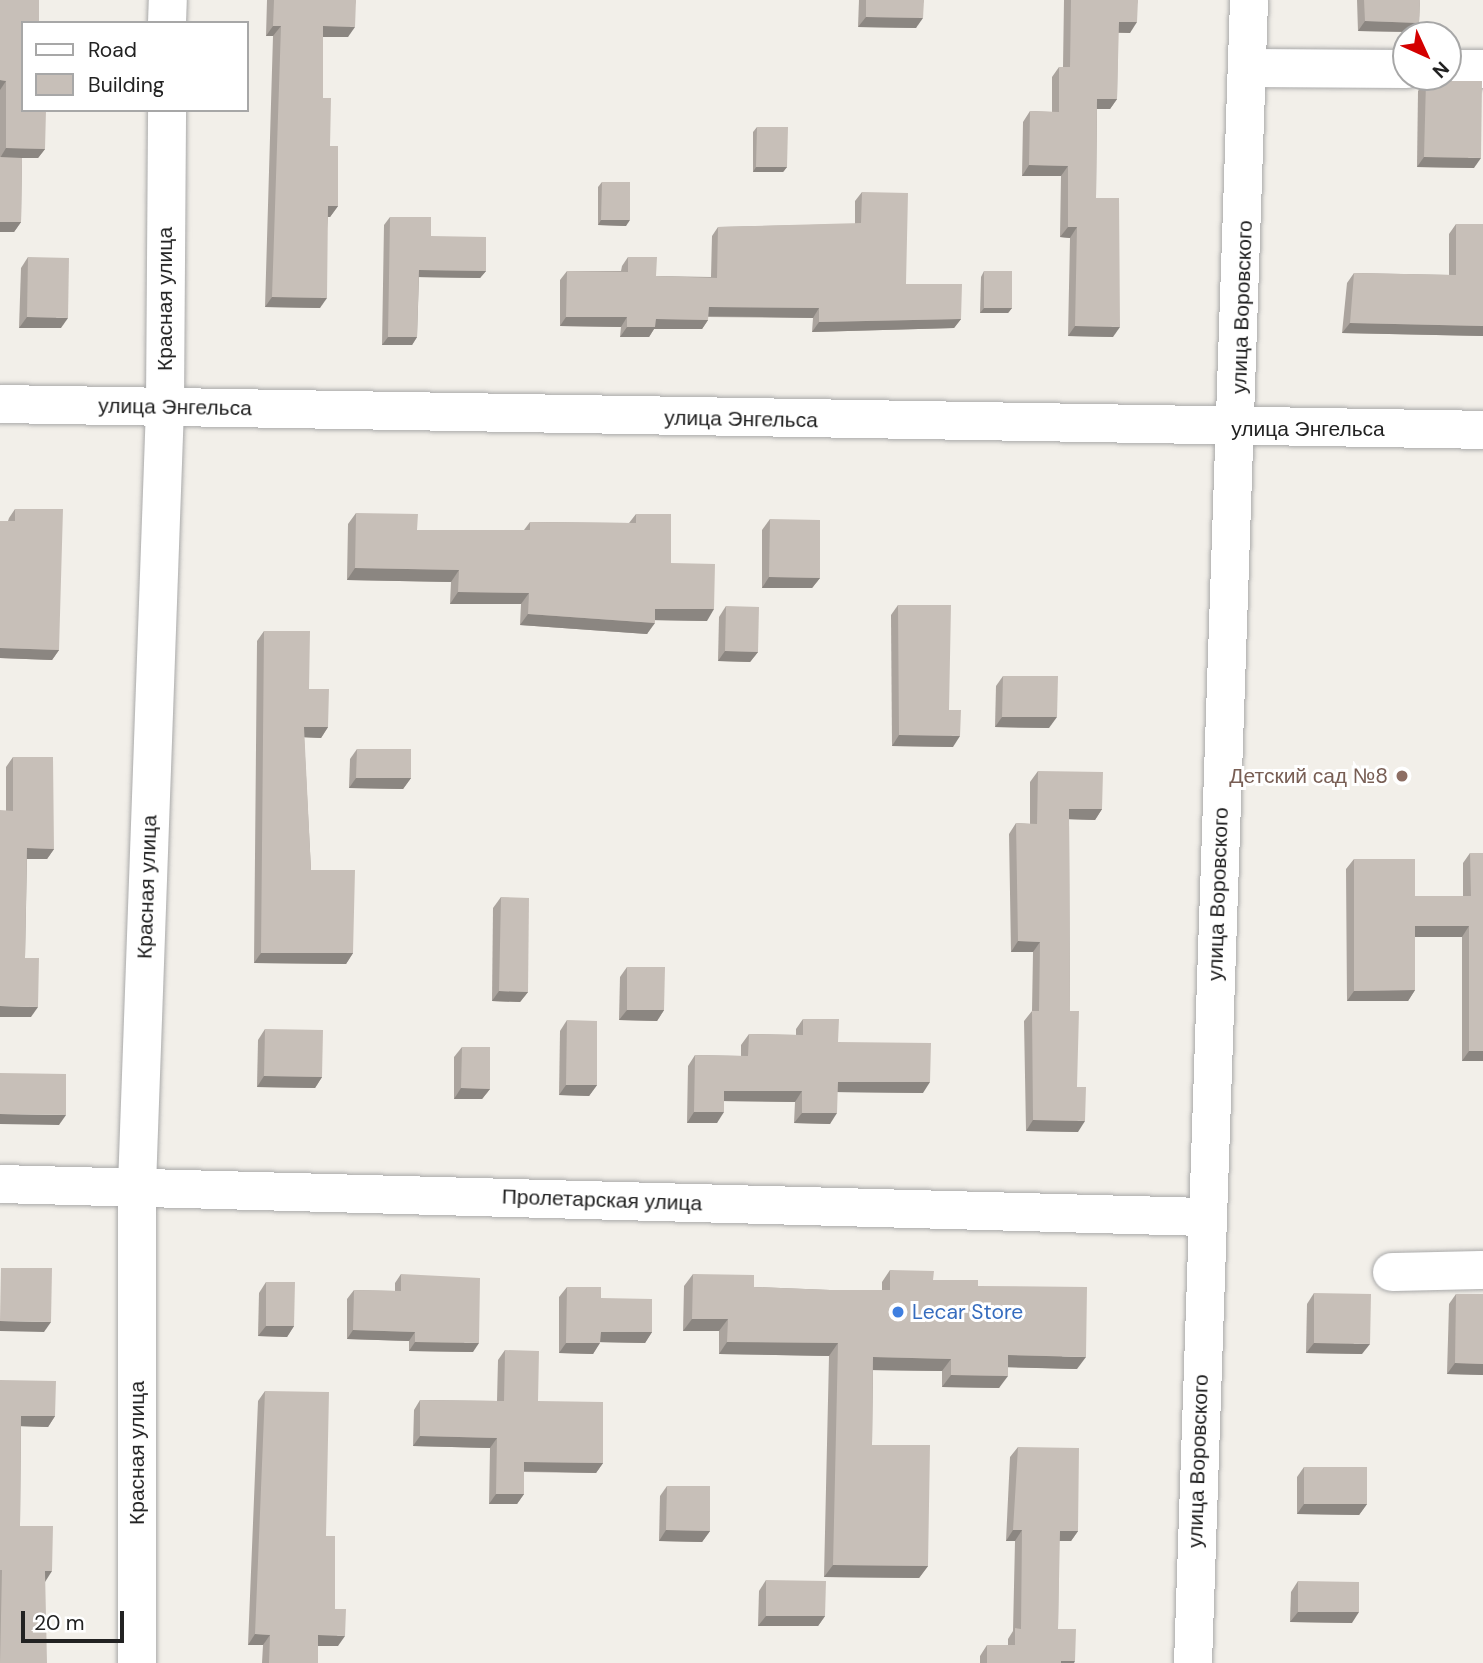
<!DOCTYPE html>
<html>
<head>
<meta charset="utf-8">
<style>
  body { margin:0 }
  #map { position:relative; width:1483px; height:1663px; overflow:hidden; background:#f2efe9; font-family:"DM Sans",sans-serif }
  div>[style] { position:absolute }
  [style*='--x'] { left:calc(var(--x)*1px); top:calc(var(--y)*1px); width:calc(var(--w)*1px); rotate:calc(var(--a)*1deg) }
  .roads { filter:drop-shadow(0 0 2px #a9a9a9) drop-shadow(0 0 2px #a9a9a9) }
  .minor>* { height:38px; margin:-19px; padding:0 19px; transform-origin:19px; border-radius:19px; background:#fff }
  .wall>* { inset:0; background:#aba49e }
  .shaded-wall>* { inset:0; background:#8b8681 }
  .building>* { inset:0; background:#c7bfb8 }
  .dots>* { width:19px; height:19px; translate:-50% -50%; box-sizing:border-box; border:4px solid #fff; border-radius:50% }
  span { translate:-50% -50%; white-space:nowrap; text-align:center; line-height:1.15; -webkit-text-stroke:6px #fff; paint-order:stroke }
  .street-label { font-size:21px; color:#222 }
  .education-label { font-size:21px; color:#785e54 }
  .right { translate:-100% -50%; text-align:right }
  .shop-label { font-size:21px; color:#366cbe }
  .left { translate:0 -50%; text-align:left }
  .legend { position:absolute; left:21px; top:21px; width:228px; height:91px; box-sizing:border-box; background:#fff; border:2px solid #a7a7a7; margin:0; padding:9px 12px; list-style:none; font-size:21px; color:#222 }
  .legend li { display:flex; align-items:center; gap:14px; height:35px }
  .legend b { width:35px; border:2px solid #a7a7a7 }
  .north { position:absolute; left:1392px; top:21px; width:70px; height:70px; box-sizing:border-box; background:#fff; border:2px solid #a7a7a7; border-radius:50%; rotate:135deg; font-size:19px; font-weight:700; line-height:28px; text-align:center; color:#222 }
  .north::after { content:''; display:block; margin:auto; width:24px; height:32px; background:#d40000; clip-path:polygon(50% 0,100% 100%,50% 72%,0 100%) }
  .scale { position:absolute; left:21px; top:1611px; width:103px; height:32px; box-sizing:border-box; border:4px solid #222; border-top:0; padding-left:9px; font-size:21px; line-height:24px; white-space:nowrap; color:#222; -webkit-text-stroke:5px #fff; paint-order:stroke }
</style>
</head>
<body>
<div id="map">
  <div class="roads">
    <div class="minor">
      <i style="--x:167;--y:23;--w:23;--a:-88"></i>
      <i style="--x:1250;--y:68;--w:156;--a:0.4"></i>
      <i style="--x:1448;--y:69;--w:35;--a:0"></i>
      <i style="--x:0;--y:404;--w:1483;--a:1"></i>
      <i style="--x:0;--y:1184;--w:1205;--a:1.57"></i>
      <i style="--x:1392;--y:1272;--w:91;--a:-1.3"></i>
      <i style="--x:137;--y:1663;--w:477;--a:-90"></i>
      <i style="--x:137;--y:1186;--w:781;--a:-87.94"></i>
      <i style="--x:165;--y:406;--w:296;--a:-89.6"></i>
      <i style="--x:1193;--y:1663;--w:1664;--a:-88.07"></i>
    </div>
  </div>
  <div class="wall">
    <i style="clip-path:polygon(0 0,23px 23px,45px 149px,38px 158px,22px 158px,21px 222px,14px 232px,0 232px)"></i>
    <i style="clip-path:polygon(267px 0,356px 0,348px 37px,323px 37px,323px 98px,338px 206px,330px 217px,328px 217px,320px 308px,265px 307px,273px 36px,266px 36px)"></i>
    <i style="clip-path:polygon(859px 0,924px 0,916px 28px,858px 27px)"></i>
    <i style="clip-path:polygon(1064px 0,1138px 0,1130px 33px,1118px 33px,1117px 99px,1110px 109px,1097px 109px,1096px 198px,1113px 337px,1068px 336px,1070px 238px,1060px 237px,1061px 176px,1022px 176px,1023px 122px,1030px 111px,1052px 112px,1052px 77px,1059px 67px,1063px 67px)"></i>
    <i style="clip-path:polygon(1357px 0,1420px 0,1419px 23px,1412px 32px,1358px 31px)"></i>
    <i style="clip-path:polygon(1426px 81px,1474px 168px,1417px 167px,1418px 91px)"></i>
    <i style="clip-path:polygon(757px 127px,787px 167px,783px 172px,753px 172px,753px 132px)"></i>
    <i style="clip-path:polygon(602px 182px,626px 226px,598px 225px,598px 187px)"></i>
    <i style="clip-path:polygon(862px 192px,906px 284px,961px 319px,954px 328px,812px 332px,813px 318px,708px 317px,708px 320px,702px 329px,654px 329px,649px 337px,620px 337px,621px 327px,560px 326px,560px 280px,567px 271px,621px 271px,622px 266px,628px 257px,656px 276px,711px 277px,712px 236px,718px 227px,855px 224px,855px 201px)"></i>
    <i style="clip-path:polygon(390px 217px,431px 236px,486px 271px,480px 278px,419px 277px,417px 337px,412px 345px,382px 345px,384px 225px)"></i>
    <i style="clip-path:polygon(1456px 224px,1483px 336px,1342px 333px,1347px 283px,1354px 273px,1449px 275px,1449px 234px)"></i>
    <i style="clip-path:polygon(28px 257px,61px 328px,19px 328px,21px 268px)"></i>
    <i style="clip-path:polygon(984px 271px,1012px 308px,1008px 313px,980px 313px,981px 277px)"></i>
    <i style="clip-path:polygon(15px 509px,59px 650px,52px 660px,0 658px,0 521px,8px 521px,9px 518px)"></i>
    <i style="clip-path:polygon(356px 513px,417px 530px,524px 530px,530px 522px,629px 523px,636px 514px,671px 563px,707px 621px,655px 620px,647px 634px,520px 625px,521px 604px,450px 604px,451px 582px,347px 580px,348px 524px)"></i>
    <i style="clip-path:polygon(770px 519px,820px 578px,812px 588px,762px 588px,762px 530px)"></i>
    <i style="clip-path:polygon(898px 605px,949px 710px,953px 747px,892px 746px,891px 615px)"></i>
    <i style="clip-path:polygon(726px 606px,758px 652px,750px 662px,718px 661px,719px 617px)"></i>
    <i style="clip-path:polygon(264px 631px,309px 689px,328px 727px,321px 738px,304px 737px,311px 870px,353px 953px,346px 964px,254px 963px,257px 641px)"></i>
    <i style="clip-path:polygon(1003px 676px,1049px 728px,995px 727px,996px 686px)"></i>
    <i style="clip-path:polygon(357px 749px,411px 778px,403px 789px,349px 788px,350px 759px)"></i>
    <i style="clip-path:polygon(13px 757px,54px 849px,47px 859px,27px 859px,25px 958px,31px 1017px,6px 811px,6px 767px)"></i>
    <i style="clip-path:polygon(1038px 771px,1102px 809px,1095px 820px,1069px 819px,1070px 1011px,1077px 1087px,1078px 1132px,1026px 1131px,1024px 1021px,1032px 1011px,1033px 952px,1011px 952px,1009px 834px,1016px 823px,1030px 824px,1030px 782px)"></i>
    <i style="clip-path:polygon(1470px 853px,1483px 853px,1483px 1061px,1462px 1061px,1462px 937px,1415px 937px,1415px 990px,1408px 1001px,1347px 1001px,1346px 869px,1354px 859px,1415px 896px,1463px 896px,1463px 863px)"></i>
    <i style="clip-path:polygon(501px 897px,528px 992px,520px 1002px,492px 1001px,493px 908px)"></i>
    <i style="clip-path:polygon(627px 967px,664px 1010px,657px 1021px,619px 1020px,620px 977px)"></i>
    <i style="clip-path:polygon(803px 1019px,838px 1042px,923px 1093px,837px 1092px,830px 1124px,794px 1123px,795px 1102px,724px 1101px,717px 1123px,687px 1123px,688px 1066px,695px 1055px,741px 1056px,741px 1045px,749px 1034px,796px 1035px,796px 1029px)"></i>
    <i style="clip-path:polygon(567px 1020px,597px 1085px,589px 1096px,559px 1095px,560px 1031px)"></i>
    <i style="clip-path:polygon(265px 1029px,322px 1077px,315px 1088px,257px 1087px,258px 1040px)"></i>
    <i style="clip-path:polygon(462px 1047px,490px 1089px,482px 1099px,454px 1099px,454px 1057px)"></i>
    <i style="clip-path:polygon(890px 1270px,933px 1280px,978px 1286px,1077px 1369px,1008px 1367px,999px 1388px,942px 1387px,942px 1371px,873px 1370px,872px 1445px,928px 1566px,919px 1578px,824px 1577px,829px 1356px,719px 1354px,719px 1331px,683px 1331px,684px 1286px,693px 1274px,754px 1287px,830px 1290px,882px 1290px,882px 1282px)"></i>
    <i style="clip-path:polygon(401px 1274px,473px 1352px,409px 1351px,409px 1341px,347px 1339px,347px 1299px,354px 1290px,395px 1291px,395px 1283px)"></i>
    <i style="clip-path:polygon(266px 1282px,294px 1326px,287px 1337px,258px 1336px,259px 1293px)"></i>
    <i style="clip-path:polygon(567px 1287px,601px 1298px,652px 1332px,645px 1343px,600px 1342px,593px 1354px,559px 1353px,559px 1297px)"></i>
    <i style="clip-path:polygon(1314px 1293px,1362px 1354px,1306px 1353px,1307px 1304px)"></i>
    <i style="clip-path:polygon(1456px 1294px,1483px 1294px,1483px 1375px,1447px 1374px,1449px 1304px)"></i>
    <i style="clip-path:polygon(505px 1350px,538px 1401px,603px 1463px,596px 1473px,524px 1472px,524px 1494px,517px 1504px,489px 1504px,490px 1448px,413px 1446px,414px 1410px,420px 1400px,497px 1401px,498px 1360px)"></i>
    <i style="clip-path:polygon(0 1380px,55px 1416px,48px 1427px,21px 1426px,20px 1526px,45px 1581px,0 1663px)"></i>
    <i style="clip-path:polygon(265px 1391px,326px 1536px,335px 1609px,338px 1646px,318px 1646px,318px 1663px,262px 1663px,263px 1645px,248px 1645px,258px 1401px)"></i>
    <i style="clip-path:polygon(1018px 1447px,1078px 1531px,1071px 1541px,1059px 1541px,1058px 1629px,1074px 1663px,980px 1663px,980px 1656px,987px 1645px,1008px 1645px,1008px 1639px,1013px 1631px,1015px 1541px,1006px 1541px,1010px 1457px)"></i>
    <i style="clip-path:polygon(1304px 1467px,1367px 1504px,1359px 1515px,1297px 1514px,1297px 1477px)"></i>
    <i style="clip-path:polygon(667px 1486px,710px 1531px,702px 1542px,659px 1541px,660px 1496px)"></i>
    <i style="clip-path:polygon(766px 1580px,825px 1616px,818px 1626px,758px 1626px,759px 1591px)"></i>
    <i style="clip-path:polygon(1298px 1581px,1352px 1623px,1290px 1622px,1291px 1592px)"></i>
  </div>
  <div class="shaded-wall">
    <i style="clip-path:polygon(866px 17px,923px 18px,916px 28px,858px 27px)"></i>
    <i style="clip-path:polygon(1365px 21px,1419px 23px,1412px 32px,1358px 31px)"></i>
    <i style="clip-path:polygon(1119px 22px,1137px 22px,1130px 33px,1111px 32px)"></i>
    <i style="clip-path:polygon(273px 26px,281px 26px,273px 36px,266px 36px)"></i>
    <i style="clip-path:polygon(323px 26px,355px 27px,348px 37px,316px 37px)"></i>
    <i style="clip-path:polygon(0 80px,6px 81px,0 90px)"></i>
    <i style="clip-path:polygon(1097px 99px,1117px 99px,1110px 109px,1090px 109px)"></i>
    <i style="clip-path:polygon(6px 148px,45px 149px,38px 158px,0 158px)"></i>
    <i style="clip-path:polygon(1424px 157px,1481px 158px,1474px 168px,1417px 167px)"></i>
    <i style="clip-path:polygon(1029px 165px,1068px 166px,1061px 176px,1022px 176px)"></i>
    <i style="clip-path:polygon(756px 167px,787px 167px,783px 172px,753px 172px)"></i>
    <i style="clip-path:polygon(328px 206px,338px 206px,330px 217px,321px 217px)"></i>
    <i style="clip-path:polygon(601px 220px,630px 220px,626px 226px,598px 225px)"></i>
    <i style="clip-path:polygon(0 222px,21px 222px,14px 232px,0 232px)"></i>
    <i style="clip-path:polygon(1068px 227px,1077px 227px,1070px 238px,1060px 237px)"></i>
    <i style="clip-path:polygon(419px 270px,486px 271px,480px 278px,413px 277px)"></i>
    <i style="clip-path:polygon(272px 297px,327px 298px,320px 308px,265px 307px)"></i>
    <i style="clip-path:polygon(709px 307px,819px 308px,813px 318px,702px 316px)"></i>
    <i style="clip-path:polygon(984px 308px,1012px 308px,1008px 313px,980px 313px)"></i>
    <i style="clip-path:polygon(27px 317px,68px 318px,61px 328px,19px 328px)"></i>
    <i style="clip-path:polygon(566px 317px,627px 317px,621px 327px,560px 326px)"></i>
    <i style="clip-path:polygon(656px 319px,708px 320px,702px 329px,654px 329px,649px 337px,620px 337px,627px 327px)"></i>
    <i style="clip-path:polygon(961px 319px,954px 328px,812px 332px,819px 322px)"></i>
    <i style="clip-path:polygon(1350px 323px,1483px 326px,1483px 336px,1342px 333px)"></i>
    <i style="clip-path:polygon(1075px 326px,1120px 327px,1113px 337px,1068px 336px)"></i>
    <i style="clip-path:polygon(388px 337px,417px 337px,412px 345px,382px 345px)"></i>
    <i style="clip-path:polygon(355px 568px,459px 570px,451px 582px,347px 580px)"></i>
    <i style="clip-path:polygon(769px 577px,820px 578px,812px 588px,762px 588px)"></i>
    <i style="clip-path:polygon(458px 592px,529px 593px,521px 604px,450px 604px)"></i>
    <i style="clip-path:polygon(655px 609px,714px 609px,707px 621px,647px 620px)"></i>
    <i style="clip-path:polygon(528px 614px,655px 623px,647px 634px,520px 625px)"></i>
    <i style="clip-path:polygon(0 648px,59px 650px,52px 660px,0 658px)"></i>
    <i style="clip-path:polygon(725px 651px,758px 652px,750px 662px,718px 661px)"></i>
    <i style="clip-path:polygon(1002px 717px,1057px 717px,1049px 728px,995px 727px)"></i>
    <i style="clip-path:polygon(304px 727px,328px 727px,321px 738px,297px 737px)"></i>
    <i style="clip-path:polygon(899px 735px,960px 736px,953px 747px,892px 746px)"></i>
    <i style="clip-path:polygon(356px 778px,411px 778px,403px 789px,349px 788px)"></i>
    <i style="clip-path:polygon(1069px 809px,1102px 809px,1095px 820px,1062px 819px)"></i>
    <i style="clip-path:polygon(27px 848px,54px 849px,47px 859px,20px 859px)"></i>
    <i style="clip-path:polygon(1415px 926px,1469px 926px,1462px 937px,1408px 937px)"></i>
    <i style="clip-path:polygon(1018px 941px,1040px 942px,1033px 952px,1011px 952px)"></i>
    <i style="clip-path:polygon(261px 953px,353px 953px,346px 964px,254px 963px)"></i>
    <i style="clip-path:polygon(1415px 990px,1408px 1001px,1347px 1001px,1354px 991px)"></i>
    <i style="clip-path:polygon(499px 991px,528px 992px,520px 1002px,492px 1001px)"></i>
    <i style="clip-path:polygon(0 1006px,38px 1007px,31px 1017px,0 1017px)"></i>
    <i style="clip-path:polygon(627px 1010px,664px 1010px,657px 1021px,619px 1020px)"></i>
    <i style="clip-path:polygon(1469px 1051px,1483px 1051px,1483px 1061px,1462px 1061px)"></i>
    <i style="clip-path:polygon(264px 1076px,322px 1077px,315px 1088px,257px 1087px)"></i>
    <i style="clip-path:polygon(838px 1082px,930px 1082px,923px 1093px,830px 1092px)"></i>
    <i style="clip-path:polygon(566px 1085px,597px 1085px,589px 1096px,559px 1095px)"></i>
    <i style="clip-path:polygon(461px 1088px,490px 1089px,482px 1099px,454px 1099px)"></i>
    <i style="clip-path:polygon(724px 1091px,802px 1091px,795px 1102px,717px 1101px)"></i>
    <i style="clip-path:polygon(694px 1112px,724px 1112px,717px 1123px,687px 1123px)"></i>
    <i style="clip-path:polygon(802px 1113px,837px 1113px,830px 1124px,794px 1123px)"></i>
    <i style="clip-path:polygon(0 1114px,66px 1115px,59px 1125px,0 1124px)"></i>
    <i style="clip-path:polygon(1033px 1120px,1085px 1121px,1078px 1132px,1026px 1131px)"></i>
    <i style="clip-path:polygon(692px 1319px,728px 1319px,719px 1331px,683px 1331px)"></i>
    <i style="clip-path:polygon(0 1321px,51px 1322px,44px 1332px,0 1331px)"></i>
    <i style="clip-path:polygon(266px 1326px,294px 1326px,287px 1337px,258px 1336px)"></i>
    <i style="clip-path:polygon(353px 1330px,415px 1332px,409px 1341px,347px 1339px)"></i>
    <i style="clip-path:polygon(601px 1332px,652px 1332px,645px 1343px,593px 1342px)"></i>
    <i style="clip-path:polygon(415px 1342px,479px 1343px,473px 1352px,409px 1351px)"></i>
    <i style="clip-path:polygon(727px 1342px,838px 1343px,829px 1356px,719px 1354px)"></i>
    <i style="clip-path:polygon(566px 1343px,600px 1343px,593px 1354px,559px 1353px)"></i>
    <i style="clip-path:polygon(1314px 1343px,1370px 1344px,1362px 1354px,1306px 1353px)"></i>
    <i style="clip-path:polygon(1008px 1355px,1086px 1357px,1077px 1369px,999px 1367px)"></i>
    <i style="clip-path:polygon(873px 1357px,951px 1359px,942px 1371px,865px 1370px)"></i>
    <i style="clip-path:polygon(1455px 1363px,1483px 1364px,1483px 1375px,1447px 1374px)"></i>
    <i style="clip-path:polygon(951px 1375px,1008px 1376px,999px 1388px,942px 1387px)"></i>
    <i style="clip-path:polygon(21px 1416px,55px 1416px,48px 1427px,14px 1426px)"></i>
    <i style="clip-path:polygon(420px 1436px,497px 1438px,490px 1448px,413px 1446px)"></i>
    <i style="clip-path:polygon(524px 1462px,603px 1463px,596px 1473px,517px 1471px)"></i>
    <i style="clip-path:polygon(496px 1494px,524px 1494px,517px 1504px,489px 1504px)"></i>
    <i style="clip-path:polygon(1304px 1504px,1367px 1504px,1359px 1515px,1297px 1514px)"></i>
    <i style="clip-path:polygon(666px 1530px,710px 1531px,702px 1542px,659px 1541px)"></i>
    <i style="clip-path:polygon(1013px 1530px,1022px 1530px,1015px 1541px,1006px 1541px)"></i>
    <i style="clip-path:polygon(1060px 1531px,1078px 1531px,1071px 1541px,1052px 1541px)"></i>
    <i style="clip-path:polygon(833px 1565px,928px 1566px,919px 1578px,824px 1577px)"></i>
    <i style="clip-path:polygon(45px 1571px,52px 1571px,45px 1582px)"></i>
    <i style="clip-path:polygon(1298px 1612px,1359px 1612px,1352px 1623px,1290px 1622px)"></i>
    <i style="clip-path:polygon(766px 1616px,825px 1616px,818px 1626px,758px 1626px)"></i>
    <i style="clip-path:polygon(255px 1634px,270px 1635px,263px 1645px,248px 1645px)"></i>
    <i style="clip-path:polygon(318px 1635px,345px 1636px,338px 1646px,310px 1646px)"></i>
    <i style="clip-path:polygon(1061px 1661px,1075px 1661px,1074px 1663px,1059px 1663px)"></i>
  </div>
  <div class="building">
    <i style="clip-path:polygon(0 0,39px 0,39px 23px,23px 23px,23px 110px,46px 110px,45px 149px,6px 148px,6px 81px,0 80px)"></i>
    <i style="clip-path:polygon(274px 0,356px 0,355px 27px,323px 26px,323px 98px,331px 98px,330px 146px,338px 146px,338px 206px,328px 206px,327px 298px,272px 297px,281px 26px,273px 26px)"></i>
    <i style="clip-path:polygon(866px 0,924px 0,923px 18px,866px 17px)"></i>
    <i style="clip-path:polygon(1071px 0,1138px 0,1137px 22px,1119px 22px,1117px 99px,1097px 99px,1096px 198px,1119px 198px,1120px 327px,1075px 326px,1077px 227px,1068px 227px,1068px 166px,1029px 165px,1030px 111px,1059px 112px,1059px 67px,1070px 67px)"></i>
    <i style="clip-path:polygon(1364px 0,1420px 0,1419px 23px,1365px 21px)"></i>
    <i style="clip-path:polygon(1426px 81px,1482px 81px,1481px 158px,1424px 157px)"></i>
    <i style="clip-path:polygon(757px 127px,788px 127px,787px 167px,756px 167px)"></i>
    <i style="clip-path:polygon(0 157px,22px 158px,21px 222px,0 222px)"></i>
    <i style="clip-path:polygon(602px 182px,630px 182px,630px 220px,601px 220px)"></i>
    <i style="clip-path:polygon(862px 192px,908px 193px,906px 284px,962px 284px,961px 319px,819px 322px,819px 308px,709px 307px,708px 320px,656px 319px,655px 327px,627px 327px,627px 317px,566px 317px,567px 271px,628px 272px,628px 257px,657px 257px,656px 276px,717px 278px,718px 227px,861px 223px)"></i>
    <i style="clip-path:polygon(390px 217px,431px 217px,431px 236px,486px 237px,486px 271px,419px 270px,417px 337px,388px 337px)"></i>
    <i style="clip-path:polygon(1456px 224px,1483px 224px,1483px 326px,1350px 323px,1354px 273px,1456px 275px)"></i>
    <i style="clip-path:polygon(28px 257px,69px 258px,68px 318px,27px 317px)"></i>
    <i style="clip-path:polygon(984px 271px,1012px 271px,1012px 308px,984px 308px)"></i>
    <i style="clip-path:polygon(15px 509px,63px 509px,59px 650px,0 648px,0 521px,15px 521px)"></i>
    <i style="clip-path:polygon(356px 513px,418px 514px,417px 530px,530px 530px,530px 522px,636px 523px,636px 514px,671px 514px,671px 563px,715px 564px,714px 609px,655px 609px,655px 623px,528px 614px,529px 593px,458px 592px,459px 570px,355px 568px)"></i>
    <i style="clip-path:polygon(770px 519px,820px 520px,820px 578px,769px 577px)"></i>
    <i style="clip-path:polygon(898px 605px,951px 605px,949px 710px,961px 710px,960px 736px,899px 735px)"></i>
    <i style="clip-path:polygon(726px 606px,759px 607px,758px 652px,725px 651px)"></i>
    <i style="clip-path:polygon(264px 631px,310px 631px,309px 689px,329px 689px,328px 727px,304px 727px,311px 870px,355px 870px,353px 953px,261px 953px)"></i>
    <i style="clip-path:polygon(1003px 676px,1058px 676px,1057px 717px,1002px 717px)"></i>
    <i style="clip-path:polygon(357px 749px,411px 749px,411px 778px,356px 778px)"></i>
    <i style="clip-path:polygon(13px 757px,53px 757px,54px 849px,27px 848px,25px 958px,39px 958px,38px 1007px,0 1006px,0 810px,13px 811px)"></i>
    <i style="clip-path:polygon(1038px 771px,1103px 772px,1102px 809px,1069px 809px,1070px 1011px,1079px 1011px,1077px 1087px,1086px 1087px,1085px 1121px,1033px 1120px,1032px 1011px,1039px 1011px,1040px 942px,1018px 941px,1016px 823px,1037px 824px)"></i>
    <i style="clip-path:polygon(1470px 853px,1483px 853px,1483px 1051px,1469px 1051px,1469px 926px,1415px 926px,1415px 990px,1354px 991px,1354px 859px,1415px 859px,1415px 896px,1471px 896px)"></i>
    <i style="clip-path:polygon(501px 897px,529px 898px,528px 992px,499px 991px)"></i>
    <i style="clip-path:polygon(627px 967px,665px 967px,664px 1010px,627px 1010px)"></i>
    <i style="clip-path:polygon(803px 1019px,839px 1019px,838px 1042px,931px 1043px,930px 1082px,838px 1082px,837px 1113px,802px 1113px,802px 1091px,724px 1091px,724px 1112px,694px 1112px,695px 1055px,748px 1056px,749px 1034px,803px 1035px)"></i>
    <i style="clip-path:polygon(567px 1020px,597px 1021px,597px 1085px,566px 1085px)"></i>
    <i style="clip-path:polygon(265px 1029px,323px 1030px,322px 1077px,264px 1076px)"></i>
    <i style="clip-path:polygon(462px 1047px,490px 1047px,490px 1089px,461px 1088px)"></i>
    <i style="clip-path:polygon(0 1073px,66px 1074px,66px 1115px,0 1114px)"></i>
    <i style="clip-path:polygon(1px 1268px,52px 1268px,51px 1322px,0 1321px)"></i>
    <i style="clip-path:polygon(890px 1270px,934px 1271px,933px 1280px,978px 1280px,978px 1286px,1087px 1287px,1086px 1357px,1008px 1355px,1008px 1376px,951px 1375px,951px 1359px,873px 1357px,872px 1445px,930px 1445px,928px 1566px,833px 1565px,838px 1343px,727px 1342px,728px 1319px,692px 1319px,693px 1274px,754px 1275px,754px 1287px,830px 1290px,890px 1290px)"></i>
    <i style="clip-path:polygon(401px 1274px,480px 1278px,479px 1343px,415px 1342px,415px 1332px,353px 1330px,354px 1290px,401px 1291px)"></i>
    <i style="clip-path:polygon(266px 1282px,295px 1282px,294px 1326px,266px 1326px)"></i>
    <i style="clip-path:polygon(567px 1287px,601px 1287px,601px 1298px,652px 1299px,652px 1332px,601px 1332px,600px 1343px,566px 1343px)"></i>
    <i style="clip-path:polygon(1314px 1293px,1371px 1294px,1370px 1344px,1314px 1343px)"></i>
    <i style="clip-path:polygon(1456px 1294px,1483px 1294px,1483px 1364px,1455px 1363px)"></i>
    <i style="clip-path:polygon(505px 1350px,539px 1351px,538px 1401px,603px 1402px,603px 1463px,524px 1462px,524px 1494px,496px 1494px,497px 1438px,420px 1436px,420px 1400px,504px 1401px)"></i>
    <i style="clip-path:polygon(0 1380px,56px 1381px,55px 1416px,21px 1416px,20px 1526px,53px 1526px,52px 1571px,45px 1571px,47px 1663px,0 1663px,2px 1570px,0 1570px)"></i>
    <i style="clip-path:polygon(265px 1391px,329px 1392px,326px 1536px,335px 1536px,335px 1609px,346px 1609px,345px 1636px,318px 1635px,318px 1663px,269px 1663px,270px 1635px,255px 1634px)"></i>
    <i style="clip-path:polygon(1018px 1447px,1079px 1448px,1078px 1531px,1060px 1531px,1058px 1629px,1076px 1629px,1075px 1661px,1061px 1661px,1061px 1663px,987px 1663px,987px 1645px,1015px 1645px,1015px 1628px,1021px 1629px,1022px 1530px,1013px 1530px)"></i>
    <i style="clip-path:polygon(1304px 1467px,1367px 1467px,1367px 1504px,1304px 1504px)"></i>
    <i style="clip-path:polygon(667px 1486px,710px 1486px,710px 1531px,666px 1530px)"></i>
    <i style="clip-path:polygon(766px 1580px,826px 1581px,825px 1616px,766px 1616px)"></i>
    <i style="clip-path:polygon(1298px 1581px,1359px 1582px,1359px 1612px,1298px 1612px)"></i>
  </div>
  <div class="dots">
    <i style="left:1402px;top:776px;background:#8d6e63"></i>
    <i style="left:898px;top:1312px;background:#3f7fe0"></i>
  </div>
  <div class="street-label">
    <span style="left:165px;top:299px;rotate:-90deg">Красная улица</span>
    <span style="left:1242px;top:307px;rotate:-88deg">улица Воровского</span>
    <span style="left:175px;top:407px;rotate:1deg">улица Энгельса</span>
    <span style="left:741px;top:419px;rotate:1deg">улица Энгельса</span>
    <span style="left:1308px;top:429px">улица Энгельса</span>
    <span style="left:147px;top:887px;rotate:-88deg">Красная улица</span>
    <span style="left:1218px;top:894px;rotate:-88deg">улица Воровского</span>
    <span style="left:602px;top:1200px;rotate:2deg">Пролетарская улица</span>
    <span style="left:137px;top:1453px;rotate:-90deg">Красная улица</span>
    <span style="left:1198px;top:1461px;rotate:-88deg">улица Воровского</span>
  </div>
  <div class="education-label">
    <span class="right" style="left:1388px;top:776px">Детский сад №8</span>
  </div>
  <div class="shop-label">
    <span class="left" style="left:912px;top:1312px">Lecar Store</span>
  </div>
  <ul class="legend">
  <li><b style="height:9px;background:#fff"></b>Road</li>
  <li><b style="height:19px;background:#c7bfb8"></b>Building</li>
  </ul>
  <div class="north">N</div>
  <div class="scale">20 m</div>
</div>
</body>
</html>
